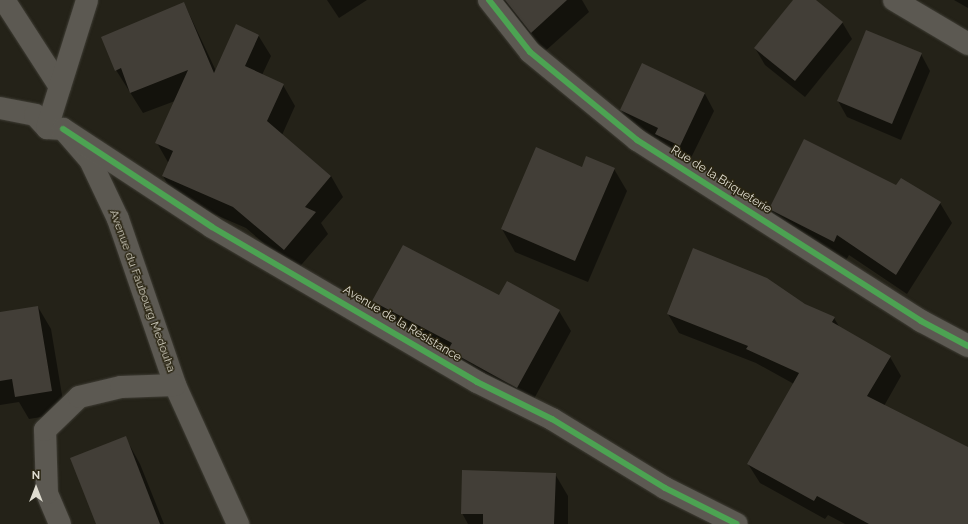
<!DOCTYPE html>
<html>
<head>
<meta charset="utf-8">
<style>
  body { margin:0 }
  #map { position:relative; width:968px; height:524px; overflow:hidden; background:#242218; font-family:Raleway,sans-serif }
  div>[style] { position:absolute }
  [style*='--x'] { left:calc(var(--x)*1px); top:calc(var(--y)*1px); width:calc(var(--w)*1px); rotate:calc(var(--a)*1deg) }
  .shadow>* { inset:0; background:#0007 }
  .building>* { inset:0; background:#423e37 }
  .roads { filter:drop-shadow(0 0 1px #3f3d35) drop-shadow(0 0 1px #3f3d35) }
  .minor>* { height:22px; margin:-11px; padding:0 11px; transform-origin:11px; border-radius:11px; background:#5c5952 }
  .cycleway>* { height:6px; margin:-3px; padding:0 3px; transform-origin:3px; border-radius:3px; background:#4ca352 }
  span { translate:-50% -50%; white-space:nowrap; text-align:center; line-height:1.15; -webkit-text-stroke:3px #2a2512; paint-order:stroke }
  .street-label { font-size:12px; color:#dfdcd0 }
  .north { position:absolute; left:16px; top:468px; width:40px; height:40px; -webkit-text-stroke:3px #2a2512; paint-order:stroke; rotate:0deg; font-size:11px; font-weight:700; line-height:16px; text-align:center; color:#dfdcd0 }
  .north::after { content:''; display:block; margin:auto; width:14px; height:18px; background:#dfdcd0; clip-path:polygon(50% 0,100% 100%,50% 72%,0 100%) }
</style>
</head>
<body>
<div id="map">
  <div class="shadow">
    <i style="clip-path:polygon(327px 0,367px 0,339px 18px)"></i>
    <i style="clip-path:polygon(491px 0,582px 0,589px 12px,543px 53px)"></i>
    <i style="clip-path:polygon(794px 0,814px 0,842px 22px,852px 39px,805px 97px,765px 65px,755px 48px)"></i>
    <i style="clip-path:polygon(954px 0,968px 0,968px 8px)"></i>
    <i style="clip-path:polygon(184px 3px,216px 71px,258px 35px,271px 56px,262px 75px,283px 85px,295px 106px,282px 135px,331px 176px,343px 197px,321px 223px,328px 234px,296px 271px,246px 228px,175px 197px,163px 176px,169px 164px,157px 143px,175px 101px,143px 113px,116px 70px)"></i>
    <i style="clip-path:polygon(921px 54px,930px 71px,901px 140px,847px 117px,838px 101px)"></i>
    <i style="clip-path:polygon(642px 65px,705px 94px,714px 111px,689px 162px,665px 151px,659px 140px,630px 126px,621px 110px)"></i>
    <i style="clip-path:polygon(582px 168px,614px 169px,627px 191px,588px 282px,515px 252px,502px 229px)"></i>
    <i style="clip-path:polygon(897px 186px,940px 203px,952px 223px,907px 294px,849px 255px,845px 262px,782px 229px,770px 209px)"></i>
    <i style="clip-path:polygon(500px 297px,559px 311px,571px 331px,529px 408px,385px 322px,374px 301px)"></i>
    <i style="clip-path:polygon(805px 305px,834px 318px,840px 328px,890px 357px,901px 376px,884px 406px,968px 448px,968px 524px,845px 524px,828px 515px,825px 519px,760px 483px,748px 464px,794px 384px,756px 363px,679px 333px,668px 314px)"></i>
    <i style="clip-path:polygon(38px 307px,51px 329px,65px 413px,29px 419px,19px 402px,0 405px,0 313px)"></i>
    <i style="clip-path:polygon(125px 437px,140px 464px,164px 524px,97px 524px)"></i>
    <i style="clip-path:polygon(555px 474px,568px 496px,568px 524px,468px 524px,462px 513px)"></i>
  </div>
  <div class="building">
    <i style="clip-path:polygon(505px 0,567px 0,531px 33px)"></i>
    <i style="clip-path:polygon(793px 0,816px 0,843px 22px,795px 81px,754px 48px)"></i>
    <i style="clip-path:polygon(184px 2px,214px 73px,236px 24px,259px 35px,245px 66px,284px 84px,267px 121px,331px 176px,305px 207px,316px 212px,284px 250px,233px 207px,162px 176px,173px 151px,155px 143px,188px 70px,130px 93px,121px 68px,115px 71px,101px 37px)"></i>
    <i style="clip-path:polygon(866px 30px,922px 53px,892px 124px,837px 101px)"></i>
    <i style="clip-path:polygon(642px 63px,705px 93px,680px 146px,655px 134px,658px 128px,620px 110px)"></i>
    <i style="clip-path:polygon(804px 139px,896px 185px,901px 178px,941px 202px,896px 275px,837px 235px,834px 242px,769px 209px)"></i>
    <i style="clip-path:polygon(536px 147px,582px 167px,586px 156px,615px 168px,575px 261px,501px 229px)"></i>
    <i style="clip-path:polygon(403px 245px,499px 295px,507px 281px,560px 310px,517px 388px,448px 350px,452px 343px,372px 301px)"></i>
    <i style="clip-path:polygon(693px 248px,767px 278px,805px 304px,835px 317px,832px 322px,891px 356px,867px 396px,968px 447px,968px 524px,869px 524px,817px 496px,814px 501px,747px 464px,799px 373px,746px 349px,748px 346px,667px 314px)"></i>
    <i style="clip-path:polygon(38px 306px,52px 391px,15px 397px,12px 379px,0 381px,0 312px)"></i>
    <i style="clip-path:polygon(126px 436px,160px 524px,96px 524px,70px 458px)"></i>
    <i style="clip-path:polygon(462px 470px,556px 473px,554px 524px,483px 524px,483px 514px,461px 514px)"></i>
  </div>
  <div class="roads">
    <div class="minor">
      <i style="--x:4;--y:0;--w:103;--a:57.2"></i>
      <i style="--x:489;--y:0;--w:66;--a:51.7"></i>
      <i style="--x:530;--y:52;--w:139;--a:39.4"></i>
      <i style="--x:637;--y:140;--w:337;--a:32.5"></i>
      <i style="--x:921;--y:321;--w:53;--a:28"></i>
      <i style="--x:894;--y:0;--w:86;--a:30.7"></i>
      <i style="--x:0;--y:108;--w:36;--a:11"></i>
      <i style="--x:35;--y:115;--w:18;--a:47"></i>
      <i style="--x:47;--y:128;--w:16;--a:4"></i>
      <i style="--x:63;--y:129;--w:41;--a:48.9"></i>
      <i style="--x:90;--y:160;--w:65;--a:64.6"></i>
      <i style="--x:118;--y:219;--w:176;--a:71"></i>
      <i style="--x:175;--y:385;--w:153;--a:65.6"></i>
      <i style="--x:47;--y:128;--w:134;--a:-72.6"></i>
      <i style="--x:63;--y:129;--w:178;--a:33.3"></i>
      <i style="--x:212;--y:227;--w:307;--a:30.3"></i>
      <i style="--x:477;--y:382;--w:84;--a:26.3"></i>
      <i style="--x:552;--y:419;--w:132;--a:31.4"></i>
      <i style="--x:665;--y:488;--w:80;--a:26.6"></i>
      <i style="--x:60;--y:524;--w:34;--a:-113"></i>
      <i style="--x:47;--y:493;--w:63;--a:-91.8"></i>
      <i style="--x:45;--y:430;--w:47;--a:-44.1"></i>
      <i style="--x:79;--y:397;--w:43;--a:-13.4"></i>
      <i style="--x:121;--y:387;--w:54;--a:-2.1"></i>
    </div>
  </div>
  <div class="cycleway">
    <i style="--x:489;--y:0;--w:66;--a:51.7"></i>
    <i style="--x:530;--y:52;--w:139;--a:39.4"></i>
    <i style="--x:637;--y:140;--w:337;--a:32.5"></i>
    <i style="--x:921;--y:321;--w:53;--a:28"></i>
    <i style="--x:63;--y:129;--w:178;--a:33.3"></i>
    <i style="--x:212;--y:227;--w:307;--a:30.3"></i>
    <i style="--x:477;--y:382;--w:84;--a:26.3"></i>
    <i style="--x:552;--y:419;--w:132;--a:31.4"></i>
    <i style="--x:665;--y:488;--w:80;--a:26.6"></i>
  </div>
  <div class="street-label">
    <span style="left:721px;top:180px;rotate:32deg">Rue de la Briqueterie</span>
    <span style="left:142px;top:291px;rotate:70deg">Avenue du Faubourg Medouha</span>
    <span style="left:402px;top:324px;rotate:31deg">Avenue de la Résistance</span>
  </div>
  <div class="north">N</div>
</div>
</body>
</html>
